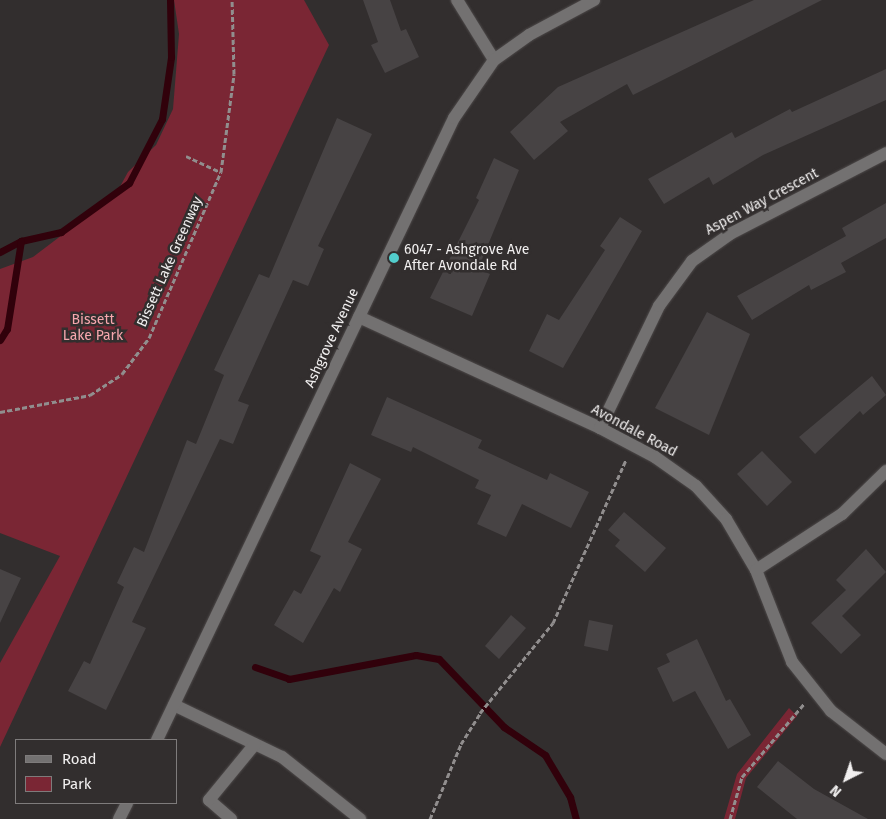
<!DOCTYPE html>
<html>
<head>
<meta charset="utf-8">
<style>
  body { margin:0 }
  #map { position:relative; width:886px; height:819px; overflow:hidden; background:#322e2e; font-family:"Fira Sans",sans-serif }
  div>[style] { position:absolute }
  [style*='--x'] { left:calc(var(--x)*1px); top:calc(var(--y)*1px); width:calc(var(--w)*1px); rotate:calc(var(--a)*1deg) }
  .green>* { inset:0; background:#7a2634 }
  .stream>* { height:7px; margin:-3.5px; padding:0 3.5px; transform-origin:3.5px; border-radius:3.5px; background:#31010b }
  .building>* { inset:0; background:#474344 }
  .path>* { height:3px; margin-top:-1.5px; transform-origin:0; background:repeating-linear-gradient(90deg,#918e8e 0 5px,transparent 0 7.5px) }
  .roads { filter:drop-shadow(0 0 1px #4d4949) drop-shadow(0 0 1px #4d4949) }
  .minor>* { height:12px; margin:-6px; padding:0 6px; transform-origin:6px; border-radius:6px; background:#737171 }
  .dots>* { width:14px; height:14px; translate:-50% -50%; box-sizing:border-box; border:2px solid #322e2e; border-radius:50% }
  span { translate:-50% -50%; white-space:nowrap; text-align:center; line-height:1.15; -webkit-text-stroke:5px #322e2e; paint-order:stroke }
  .street-label { font-size:14px; color:#f1efef }
  .poi-label { font-size:14px; color:#f1efef }
  .left { translate:0 -50%; text-align:left }
  .park-label { font-size:14px; color:#f7a7ae }
  .legend { position:absolute; left:15px; top:739px; width:162px; height:65px; box-sizing:border-box; background:#322e2e; border:1px solid #7e7b7b; margin:0; padding:6px 9px; list-style:none; font-size:15px; color:#f1efef }
  .legend li { display:flex; align-items:center; gap:10px; height:25px }
  .legend b { width:25px; border:1px solid #7e7b7b }
  .north { position:absolute; left:821px; top:754px; width:50px; height:50px; -webkit-text-stroke:4px #322e2e; paint-order:stroke; rotate:221deg; font-size:14px; font-weight:700; line-height:20px; text-align:center; color:#f1efef }
  .north::after { content:''; display:block; margin:auto; width:18px; height:22px; background:#f1efef; clip-path:polygon(50% 0,100% 100%,50% 72%,0 100%) }
</style>
</head>
<body>
<div id="map">
  <div class="green">
    <i style="clip-path:polygon(174px 0,304px 0,329px 45px,0 747px,0 663px,60px 556px,0 533px,0 269px,33px 257px,116px 194px,128px 172px,156px 145px,173px 109px,179px 34px)"></i>
    <i style="clip-path:polygon(789px 708px,797px 716px,746px 778px,735px 819px,724px 819px,737px 774px)"></i>
  </div>
  <div class="stream">
    <i style="--x:0;--y:252;--w:24;--a:-28"></i>
    <i style="--x:21;--y:241;--w:41;--a:-12.7"></i>
    <i style="--x:61;--y:232;--w:84;--a:-35.8"></i>
    <i style="--x:129;--y:183;--w:72;--a:-62.7"></i>
    <i style="--x:162;--y:119;--w:63;--a:-81.7"></i>
    <i style="--x:171;--y:57;--w:57;--a:-91"></i>
    <i style="--x:0;--y:340;--w:13;--a:-58"></i>
    <i style="--x:7;--y:329;--w:89;--a:-81"></i>
    <i style="--x:255;--y:667;--w:36;--a:19"></i>
    <i style="--x:289;--y:679;--w:129;--a:-10.7"></i>
    <i style="--x:416;--y:655;--w:23;--a:10"></i>
    <i style="--x:439;--y:659;--w:94;--a:46.3"></i>
    <i style="--x:504;--y:727;--w:50;--a:34.3"></i>
    <i style="--x:545;--y:755;--w:49;--a:59.2"></i>
    <i style="--x:570;--y:797;--w:23;--a:75"></i>
  </div>
  <div class="building">
    <i style="clip-path:polygon(363px 0,390px 0,401px 31px,406px 29px,419px 57px,385px 73px,371px 45px,378px 42px)"></i>
    <i style="clip-path:polygon(754px 0,822px 0,633px 95px,627px 84px,560px 122px,568px 131px,534px 160px,510px 132px,558px 87px)"></i>
    <i style="clip-path:polygon(886px 69px,886px 100px,763px 155px,713px 185px,709px 177px,664px 204px,648px 179px,732px 132px,735px 138px,790px 109px,792px 112px)"></i>
    <i style="clip-path:polygon(337px 118px,372px 134px,318px 246px,324px 249px,308px 286px,293px 280px,238px 401px,249px 405px,233px 444px,220px 439px,132px 622px,146px 628px,106px 710px,68px 691px,84px 661px,90px 664px,124px 587px,117px 583px,134px 547px,144px 552px,187px 440px,196px 444px,224px 375px,214px 370px,259px 274px,269px 278px)"></i>
    <i style="clip-path:polygon(494px 158px,519px 170px,478px 269px,490px 274px,472px 316px,430px 298px,479px 200px,476px 198px)"></i>
    <i style="clip-path:polygon(886px 203px,886px 238px,841px 263px,846px 272px,811px 290px,809px 285px,752px 320px,737px 296px,846px 236px,842px 228px)"></i>
    <i style="clip-path:polygon(620px 217px,642px 231px,563px 368px,529px 351px,547px 314px,559px 320px,605px 250px,600px 246px)"></i>
    <i style="clip-path:polygon(707px 312px,750px 334px,709px 435px,655px 408px)"></i>
    <i style="clip-path:polygon(872px 376px,886px 395px,863px 415px,860px 411px,815px 454px,799px 437px)"></i>
    <i style="clip-path:polygon(387px 397px,482px 440px,478px 448px,547px 480px,550px 473px,589px 492px,571px 528px,522px 504px,506px 537px,477px 524px,491px 495px,475px 488px,479px 480px,413px 447px,411px 452px,371px 435px)"></i>
    <i style="clip-path:polygon(762px 451px,792px 482px,767px 506px,737px 474px)"></i>
    <i style="clip-path:polygon(350px 463px,381px 479px,348px 542px,362px 549px,340px 592px,334px 588px,303px 643px,274px 625px,294px 590px,301px 594px,321px 556px,310px 551px)"></i>
    <i style="clip-path:polygon(624px 512px,666px 548px,645px 572px,615px 546px,620px 540px,608px 530px)"></i>
    <i style="clip-path:polygon(866px 549px,886px 572px,842px 616px,861px 635px,841px 654px,811px 623px,846px 590px,836px 580px)"></i>
    <i style="clip-path:polygon(0 569px,21px 578px,0 623px)"></i>
    <i style="clip-path:polygon(511px 615px,526px 628px,499px 659px,485px 646px)"></i>
    <i style="clip-path:polygon(589px 620px,613px 625px,608px 651px,584px 646px)"></i>
    <i style="clip-path:polygon(697px 639px,726px 701px,730px 699px,751px 735px,728px 749px,695px 691px,673px 702px,657px 668px,670px 662px,666px 654px)"></i>
    <i style="clip-path:polygon(778px 761px,814px 789px,868px 819px,797px 819px,757px 787px)"></i>
  </div>
  <div class="path">
    <i style="--x:186;--y:156;--w:38;--a:25"></i>
    <i style="--x:0;--y:412;--w:92;--a:-10.7"></i>
    <i style="--x:90;--y:395;--w:38;--a:-33"></i>
    <i style="--x:122;--y:374;--w:45;--a:-53.1"></i>
    <i style="--x:149;--y:338;--w:181;--a:-66.6"></i>
    <i style="--x:221;--y:172;--w:99;--a:-82.4"></i>
    <i style="--x:234;--y:74;--w:74;--a:-91.5"></i>
    <i style="--x:430;--y:819;--w:81;--a:-67.5"></i>
    <i style="--x:461;--y:744;--w:36;--a:-58"></i>
    <i style="--x:480;--y:713;--w:116;--a:-51"></i>
    <i style="--x:553;--y:623;--w:179;--a:-65.9"></i>
    <i style="--x:730;--y:819;--w:44;--a:-74.1"></i>
    <i style="--x:742;--y:777;--w:96;--a:-49.7"></i>
  </div>
  <div class="roads">
    <div class="minor">
      <i style="--x:457;--y:0;--w:70;--a:58.3"></i>
      <i style="--x:359;--y:317;--w:265;--a:24.7"></i>
      <i style="--x:600;--y:428;--w:62;--a:27.8"></i>
      <i style="--x:655;--y:457;--w:50;--a:35.3"></i>
      <i style="--x:696;--y:486;--w:45;--a:47.7"></i>
      <i style="--x:726;--y:519;--w:59;--a:59.5"></i>
      <i style="--x:756;--y:570;--w:99;--a:68.6"></i>
      <i style="--x:792;--y:662;--w:63;--a:51.5"></i>
      <i style="--x:831;--y:711;--w:70;--a:38"></i>
      <i style="--x:600;--y:428;--w:136;--a:-64.2"></i>
      <i style="--x:659;--y:306;--w:56;--a:-53.7"></i>
      <i style="--x:692;--y:261;--w:47;--a:-35.4"></i>
      <i style="--x:730;--y:234;--w:176;--a:-27.4"></i>
      <i style="--x:756;--y:570;--w:103;--a:-33.1"></i>
      <i style="--x:842;--y:514;--w:62;--a:-44.3"></i>
      <i style="--x:174;--y:705;--w:120;--a:25.7"></i>
      <i style="--x:282;--y:757;--w:100;--a:38.5"></i>
      <i style="--x:157;--y:740;--w:689;--a:-64.48"></i>
      <i style="--x:454;--y:118;--w:70;--a:-55.4"></i>
      <i style="--x:494;--y:60;--w:43;--a:-35.5"></i>
      <i style="--x:529;--y:35;--w:74;--a:-28.3"></i>
      <i style="--x:119;--y:819;--w:18;--a:-63"></i>
      <i style="--x:231;--y:819;--w:29;--a:-139"></i>
      <i style="--x:209;--y:800;--w:72;--a:-50.6"></i>
    </div>
  </div>
  <div class="dots">
    <i style="left:394px;top:258px;background:#52cdcc"></i>
  </div>
  <div class="street-label">
    <span style="left:762px;top:202px;rotate:-28deg">Aspen Way Crescent</span>
    <span style="left:170px;top:262px;rotate:-66deg">Bissett Lake Greenway</span>
    <span style="left:332px;top:338px;rotate:-65deg">Ashgrove Avenue</span>
    <span style="left:634px;top:431px;rotate:28deg">Avondale Road</span>
  </div>
  <div class="poi-label">
    <span class="left" style="left:404px;top:258px">6047 - Ashgrove Ave<br>After Avondale Rd</span>
  </div>
  <div class="park-label">
    <span style="left:93px;top:328px">Bissett<br>Lake Park</span>
  </div>
  <ul class="legend">
  <li><b style="height:6px;background:#737171"></b>Road</li>
  <li><b style="height:14px;background:#7a2634"></b>Park</li>
  </ul>
  <div class="north">N</div>
</div>
</body>
</html>
